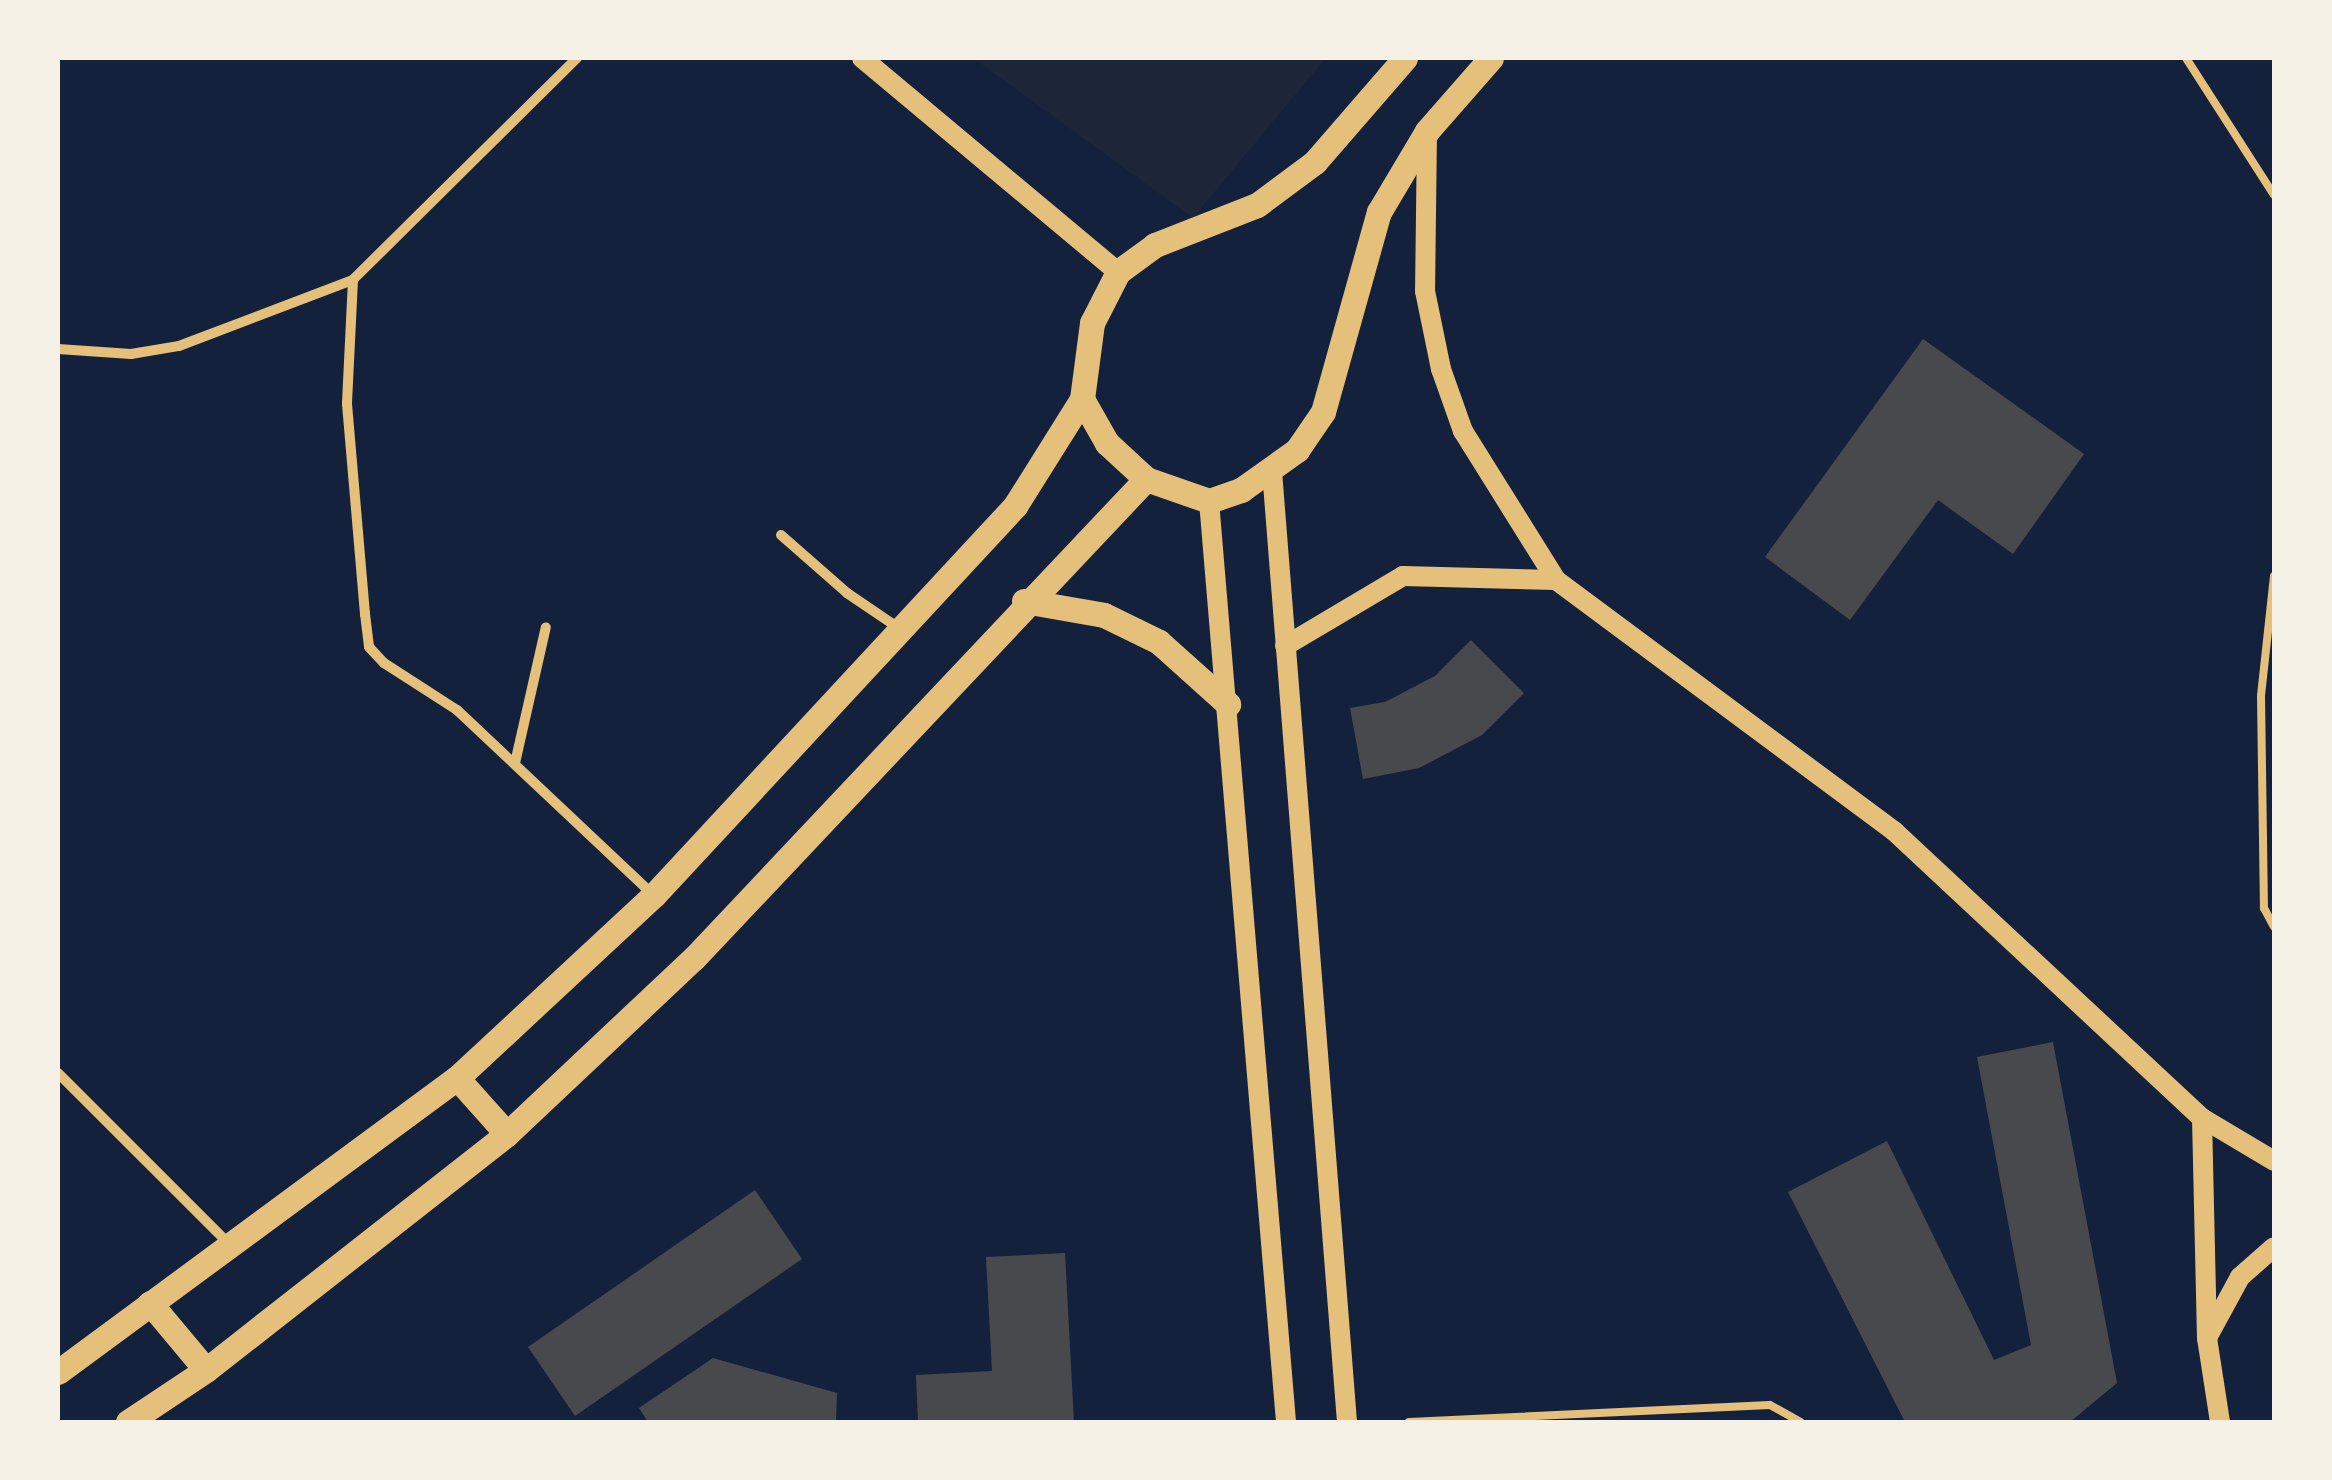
<!DOCTYPE html>
<html>
<head>
<meta charset="utf-8">
<style>
  body { margin:0 }
  #map { position:relative; width:2332px; height:1480px; overflow:hidden; background:#14213d; font-family:"PT Sans",sans-serif }
  div>[style] { position:absolute }
  [style*='--x'] { left:calc(var(--x)*1px); top:calc(var(--y)*1px); width:calc(var(--w)*1px); rotate:calc(var(--a)*1deg) }
  .green>* { inset:0; background:#1d2539 }
  .building>* { inset:0; background:#48494c }
  .service>* { height:8px; margin:-4px; padding:0 4px; transform-origin:4px; border-radius:4px; background:#e5c07b }
  .minor>* { height:10px; margin:-5px; padding:0 5px; transform-origin:5px; border-radius:5px; background:#e5c07b }
  .secondary>* { height:20px; margin:-10px; padding:0 10px; transform-origin:10px; border-radius:10px; background:#e5c07b }
  .primary>* { height:25px; margin:-12.5px; padding:0 12.5px; transform-origin:12.5px; border-radius:12.5px; background:#e5c07b }
  span { translate:-50% -50%; white-space:nowrap; text-align:center; line-height:1.15; -webkit-text-stroke:8px #f6f1e7; paint-order:stroke }
  .frame { position:absolute; inset:0; border:60px solid #f6f1e7; pointer-events:none }
</style>
</head>
<body>
<div id="map">
  <div class="green">
    <i style="clip-path:polygon(973px 58px,1326px 58px,1193px 218px)"></i>
  </div>
  <div class="building">
    <i style="clip-path:polygon(1923px 339px,2084px 454px,2013px 554px,1938px 500px,1850px 620px,1765px 557px)"></i>
    <i style="clip-path:polygon(1471px 640px,1524px 693px,1482px 735px,1419px 768px,1363px 779px,1350px 708px,1385px 702px,1435px 676px)"></i>
    <i style="clip-path:polygon(2053px 1042px,2117px 1383px,2070px 1422px,1905px 1422px,1788px 1192px,1887px 1141px,1994px 1360px,2031px 1345px,1977px 1057px)"></i>
    <i style="clip-path:polygon(755px 1190px,802px 1259px,575px 1416px,528px 1347px)"></i>
    <i style="clip-path:polygon(1065px 1253px,1074px 1422px,918px 1422px,916px 1375px,992px 1371px,986px 1257px)"></i>
    <i style="clip-path:polygon(713px 1358px,837px 1393px,836px 1422px,648px 1422px,639px 1408px)"></i>
  </div>
  <div class="service">
    <i style="--x:2186;--y:58;--w:163;--a:57.3"></i>
    <i style="--x:2274;--y:576;--w:121;--a:96.2"></i>
    <i style="--x:2261;--y:696;--w:212;--a:89.2"></i>
    <i style="--x:2264;--y:908;--w:21;--a:62"></i>
    <i style="--x:1409;--y:1422;--w:361;--a:-2.7"></i>
    <i style="--x:1770;--y:1405;--w:35;--a:29"></i>
  </div>
  <div class="minor">
    <i style="--x:577;--y:58;--w:315;--a:135.3"></i>
    <i style="--x:353;--y:280;--w:124;--a:92.8"></i>
    <i style="--x:347;--y:404;--w:211;--a:85.1"></i>
    <i style="--x:365;--y:614;--w:33;--a:83"></i>
    <i style="--x:369;--y:647;--w:22;--a:47"></i>
    <i style="--x:384;--y:663;--w:87;--a:32.8"></i>
    <i style="--x:457;--y:710;--w:270;--a:43.3"></i>
    <i style="--x:58;--y:349;--w:73;--a:3.9"></i>
    <i style="--x:131;--y:354;--w:49;--a:-9.5"></i>
    <i style="--x:179;--y:346;--w:186;--a:-20.8"></i>
    <i style="--x:781;--y:535;--w:88;--a:41.3"></i>
    <i style="--x:847;--y:593;--w:64;--a:34.2"></i>
    <i style="--x:515;--y:763;--w:139;--a:-77.2"></i>
    <i style="--x:58;--y:1073;--w:243;--a:45"></i>
  </div>
  <div class="secondary">
    <i style="--x:862;--y:58;--w:334;--a:39.9"></i>
    <i style="--x:1427;--y:131;--w:160;--a:90.7"></i>
    <i style="--x:1425;--y:291;--w:80;--a:78.4"></i>
    <i style="--x:1441;--y:369;--w:66;--a:70.5"></i>
    <i style="--x:1463;--y:431;--w:176;--a:58"></i>
    <i style="--x:1556;--y:580;--w:421;--a:36.6"></i>
    <i style="--x:1894;--y:831;--w:421;--a:43"></i>
    <i style="--x:2202;--y:1118;--w:84;--a:30.8"></i>
    <i style="--x:1272;--y:471;--w:954;--a:85.49"></i>
    <i style="--x:1209;--y:501;--w:924;--a:85.22"></i>
    <i style="--x:1285;--y:646;--w:137;--a:-30.7"></i>
    <i style="--x:1403;--y:576;--w:153;--a:1.5"></i>
    <i style="--x:2202;--y:1118;--w:220;--a:88.7"></i>
    <i style="--x:2207;--y:1338;--w:85;--a:81.2"></i>
    <i style="--x:2208;--y:1336;--w:67;--a:-61.5"></i>
    <i style="--x:2240;--y:1277;--w:45;--a:-41.4"></i>
  </div>
  <div class="primary">
    <i style="--x:1405;--y:58;--w:138;--a:130.9"></i>
    <i style="--x:1315;--y:162;--w:72;--a:143.4"></i>
    <i style="--x:1257;--y:205;--w:110;--a:158.6"></i>
    <i style="--x:1155;--y:245;--w:46;--a:143.9"></i>
    <i style="--x:1118;--y:272;--w:57;--a:117"></i>
    <i style="--x:1092;--y:323;--w:77;--a:97.5"></i>
    <i style="--x:1082;--y:399;--w:51;--a:60.4"></i>
    <i style="--x:1107;--y:443;--w:53;--a:42.7"></i>
    <i style="--x:1146;--y:479;--w:67;--a:19.2"></i>
    <i style="--x:1209;--y:501;--w:34;--a:-19"></i>
    <i style="--x:1241;--y:490;--w:69;--a:-35.5"></i>
    <i style="--x:1297;--y:450;--w:46;--a:-55.6"></i>
    <i style="--x:1323;--y:412;--w:208;--a:-74.4"></i>
    <i style="--x:1379;--y:212;--w:94;--a:-59.3"></i>
    <i style="--x:1427;--y:131;--w:97;--a:-48.8"></i>
    <i style="--x:1024;--y:601;--w:81;--a:9.9"></i>
    <i style="--x:1104;--y:615;--w:61;--a:26.1"></i>
    <i style="--x:1159;--y:642;--w:93;--a:41.9"></i>
    <i style="--x:457;--y:1078;--w:75;--a:48.2"></i>
    <i style="--x:150;--y:1303;--w:87;--a:50.1"></i>
    <i style="--x:58;--y:1372;--w:496;--a:-36.4"></i>
    <i style="--x:457;--y:1078;--w:269;--a:-42.9"></i>
    <i style="--x:654;--y:895;--w:531;--a:-47.14"></i>
    <i style="--x:1015;--y:506;--w:126;--a:-57.9"></i>
    <i style="--x:128;--y:1422;--w:94;--a:-33.7"></i>
    <i style="--x:206;--y:1370;--w:382;--a:-38.1"></i>
    <i style="--x:507;--y:1134;--w:257;--a:-43.3"></i>
    <i style="--x:694;--y:958;--w:659;--a:-46.66"></i>
  </div>
  <div class="frame"></div>
</div>
</body>
</html>
